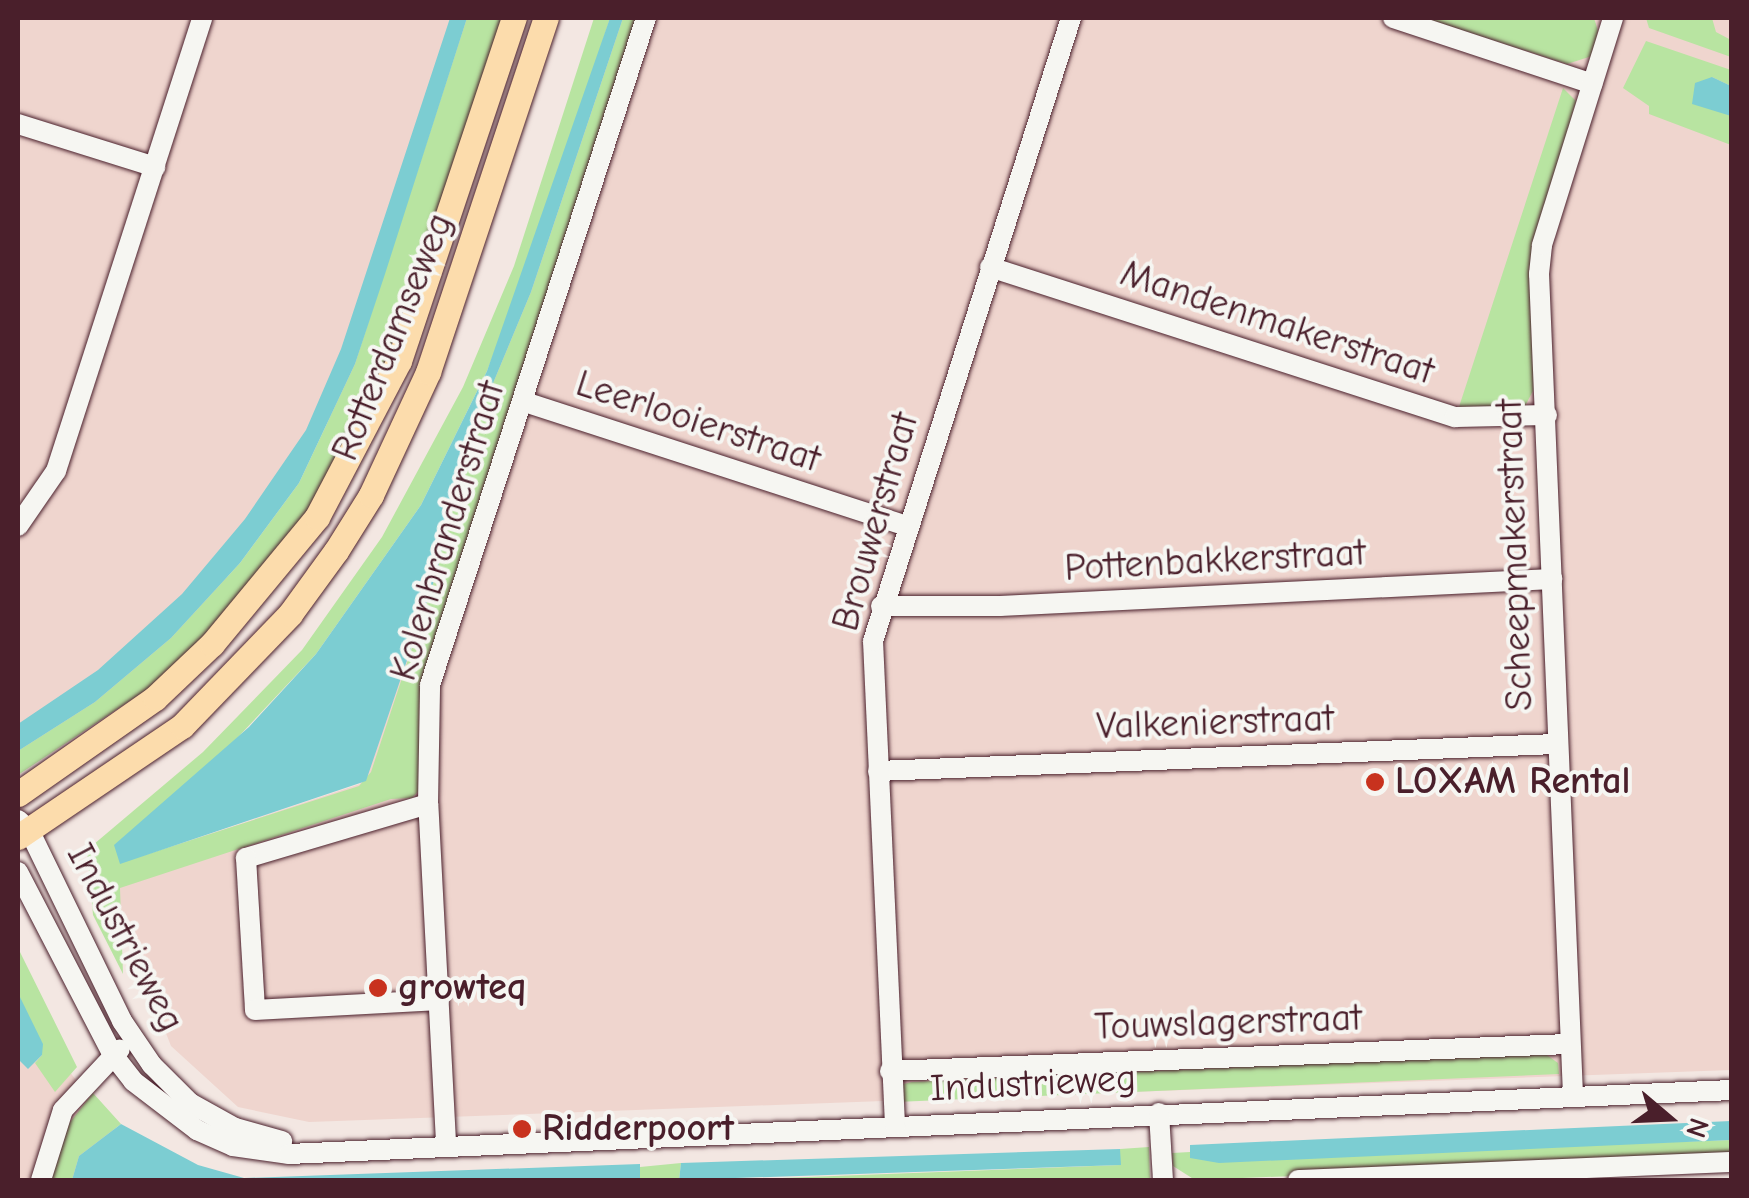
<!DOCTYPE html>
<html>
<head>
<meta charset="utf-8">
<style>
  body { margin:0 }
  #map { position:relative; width:1749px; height:1198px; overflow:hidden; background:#f3e7e2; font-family:"Comic Neue",sans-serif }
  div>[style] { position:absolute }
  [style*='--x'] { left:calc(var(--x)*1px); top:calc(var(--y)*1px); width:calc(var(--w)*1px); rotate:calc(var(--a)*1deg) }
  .built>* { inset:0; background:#efd5ce }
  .green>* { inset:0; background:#b8e4a1 }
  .water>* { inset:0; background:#7ccdd2 }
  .roads { filter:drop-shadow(0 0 2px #4a1f2b) drop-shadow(0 0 2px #4a1f2b) }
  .minor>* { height:20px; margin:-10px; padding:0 10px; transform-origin:10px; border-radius:10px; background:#f6f6f2 }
  .major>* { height:25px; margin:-12.5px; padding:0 12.5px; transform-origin:12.5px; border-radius:12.5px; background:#fcdcac }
  .dots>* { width:28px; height:28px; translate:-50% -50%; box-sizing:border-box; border:5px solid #f6f6f2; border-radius:50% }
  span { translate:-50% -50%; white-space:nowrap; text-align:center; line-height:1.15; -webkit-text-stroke:8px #f6f6f2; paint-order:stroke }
  .street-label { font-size:38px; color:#4a1f2b }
  .poi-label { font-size:38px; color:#4a1f2b; font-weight:700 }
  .left { translate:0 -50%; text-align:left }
  .frame { position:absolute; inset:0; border:20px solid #4a1f2b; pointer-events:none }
  .north { position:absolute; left:1619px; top:1068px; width:100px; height:100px; -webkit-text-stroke:8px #f6f6f2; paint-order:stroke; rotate:109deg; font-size:28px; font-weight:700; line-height:40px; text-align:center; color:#4a1f2b }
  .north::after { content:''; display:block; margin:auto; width:35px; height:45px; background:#4a1f2b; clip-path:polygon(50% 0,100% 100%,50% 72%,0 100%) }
</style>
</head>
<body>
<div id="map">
  <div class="built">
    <i style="clip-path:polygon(18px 18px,491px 18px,383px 337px,184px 643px,18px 763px)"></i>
    <i style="clip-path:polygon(596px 18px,1731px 18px,1731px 1070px,309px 1122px,238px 1107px,171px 1046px,102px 870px,360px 784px)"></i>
    <i style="clip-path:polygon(18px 1003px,151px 1180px,18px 1180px)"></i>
  </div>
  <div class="green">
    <i style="clip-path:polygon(467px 18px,502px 18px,377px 389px,295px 531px,170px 674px,18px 775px,18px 751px,95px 702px,171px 638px,240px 563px,299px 483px,355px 364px)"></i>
    <i style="clip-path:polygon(594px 18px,610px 18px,542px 229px,487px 371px,421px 505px,316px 654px,120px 863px,359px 786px,371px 772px,437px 572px,459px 465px,531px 292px,623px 18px,637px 18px,427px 670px,423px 786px,412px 798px,391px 799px,120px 888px,123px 974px,93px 915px,87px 850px,203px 752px,302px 650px,382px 537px,463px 387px,514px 266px)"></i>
    <i style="clip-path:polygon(1425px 18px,1594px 18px,1598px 31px,1592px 56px,1567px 64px)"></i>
    <i style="clip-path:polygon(1646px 18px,1712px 18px,1716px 32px,1731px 40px,1731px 57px,1649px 28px)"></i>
    <i style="clip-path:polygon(1646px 41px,1731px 70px,1731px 86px,1712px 77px,1714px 109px,1731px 116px,1731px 145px,1649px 114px,1649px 106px,1623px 88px)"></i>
    <i style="clip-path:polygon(1563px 88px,1576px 101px,1529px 268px,1534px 389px,1524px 408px,1458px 410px)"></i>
    <i style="clip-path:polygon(18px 948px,77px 1067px,55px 1092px,35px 1063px,42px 1055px,18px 993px)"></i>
    <i style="clip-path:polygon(1544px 1053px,1558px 1063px,1559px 1074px,896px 1102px,895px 1086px,912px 1082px)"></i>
    <i style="clip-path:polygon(93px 1093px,121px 1124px,79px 1156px,72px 1180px,48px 1180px,56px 1140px)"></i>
    <i style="clip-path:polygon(1732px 1140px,1731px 1158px,1195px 1180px,1173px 1166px,1172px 1153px,1190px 1152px,1190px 1158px)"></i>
    <i style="clip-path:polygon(1149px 1147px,1150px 1180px,726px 1180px,1120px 1165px,1120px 1149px)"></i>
    <i style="clip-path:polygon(681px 1163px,679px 1180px,640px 1180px,640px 1167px)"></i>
  </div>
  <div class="water">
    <i style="clip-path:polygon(450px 18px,467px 18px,385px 274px,355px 364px,299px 483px,240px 563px,171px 638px,95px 702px,18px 751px,18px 724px,98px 670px,182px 594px,245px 519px,306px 430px,341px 349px)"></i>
    <i style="clip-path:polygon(610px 18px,623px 18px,531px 292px,459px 465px,437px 572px,366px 781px,120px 864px,114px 845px,249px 727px,316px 654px,421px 505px,487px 371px)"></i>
    <i style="clip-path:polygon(1712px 77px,1731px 86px,1731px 116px,1692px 104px,1695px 83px)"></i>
    <i style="clip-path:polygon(18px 993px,43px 1044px,42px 1055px,28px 1069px,18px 1059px)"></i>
    <i style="clip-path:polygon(1731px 1121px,1731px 1140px,1219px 1163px,1190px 1158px,1190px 1145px)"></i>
    <i style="clip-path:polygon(121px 1124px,198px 1165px,244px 1178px,640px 1164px,640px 1180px,72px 1180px,79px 1156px)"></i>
    <i style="clip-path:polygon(1120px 1149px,1121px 1165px,679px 1180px,681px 1163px)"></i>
  </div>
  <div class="roads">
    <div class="minor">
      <i style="--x:1393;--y:18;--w:210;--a:18.3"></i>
      <i style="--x:18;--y:124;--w:144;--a:17.4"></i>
      <i style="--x:990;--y:267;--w:489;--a:17.9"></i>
      <i style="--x:1455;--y:417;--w:92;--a:-1.2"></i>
      <i style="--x:525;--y:402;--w:402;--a:18"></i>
      <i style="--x:18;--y:526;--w:67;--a:-55.4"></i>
      <i style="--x:56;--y:471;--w:476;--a:-72.1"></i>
      <i style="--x:881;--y:606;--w:119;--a:0"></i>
      <i style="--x:1000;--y:606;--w:553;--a:-2.8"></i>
      <i style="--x:878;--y:771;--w:678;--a:-2.28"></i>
      <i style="--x:428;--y:804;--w:190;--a:163.5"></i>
      <i style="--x:246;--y:858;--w:152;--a:86.6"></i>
      <i style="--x:255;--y:1010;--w:184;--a:-3.1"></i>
      <i style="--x:18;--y:820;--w:15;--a:42"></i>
      <i style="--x:29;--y:830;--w:212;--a:64"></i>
      <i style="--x:122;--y:1021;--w:53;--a:55.7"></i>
      <i style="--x:152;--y:1065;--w:54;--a:45"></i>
      <i style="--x:190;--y:1103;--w:51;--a:29.1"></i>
      <i style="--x:235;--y:1128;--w:49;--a:15.5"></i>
      <i style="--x:18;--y:872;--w:206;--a:62.6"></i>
      <i style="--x:113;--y:1055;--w:33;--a:52"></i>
      <i style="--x:133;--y:1081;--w:81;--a:37.4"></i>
      <i style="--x:197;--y:1130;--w:39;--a:24"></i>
      <i style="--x:233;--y:1146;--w:57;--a:8.1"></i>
      <i style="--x:289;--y:1154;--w:1444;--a:-2.54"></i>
      <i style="--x:890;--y:1071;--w:680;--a:-2.28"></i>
      <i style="--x:1573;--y:1095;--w:822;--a:-92.37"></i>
      <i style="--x:1539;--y:274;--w:29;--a:-84"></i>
      <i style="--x:1542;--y:245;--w:238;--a:-72.6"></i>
      <i style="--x:1159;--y:1113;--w:67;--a:86.6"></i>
      <i style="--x:895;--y:1125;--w:484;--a:-92.6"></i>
      <i style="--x:873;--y:641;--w:654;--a:-72.37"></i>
      <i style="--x:446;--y:1142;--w:338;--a:-93"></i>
      <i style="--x:428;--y:804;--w:119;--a:-89"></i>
      <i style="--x:430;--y:685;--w:701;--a:-72.06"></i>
      <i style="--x:41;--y:1180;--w:73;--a:-72.6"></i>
      <i style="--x:63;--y:1110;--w:83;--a:-46.9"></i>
      <i style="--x:1298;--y:1180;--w:434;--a:-2.4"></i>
    </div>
    <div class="major">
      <i style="--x:18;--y:794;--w:167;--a:-35"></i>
      <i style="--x:155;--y:698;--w:79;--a:-43.5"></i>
      <i style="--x:212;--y:644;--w:165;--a:-50.4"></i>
      <i style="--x:317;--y:517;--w:176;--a:-62.3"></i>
      <i style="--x:399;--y:361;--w:362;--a:-71.5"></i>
      <i style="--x:18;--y:837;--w:198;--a:-34.1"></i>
      <i style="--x:182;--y:726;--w:156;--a:-46"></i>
      <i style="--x:290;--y:614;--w:78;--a:-53.9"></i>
      <i style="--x:336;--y:551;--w:66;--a:-58"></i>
      <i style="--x:371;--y:495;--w:136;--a:-65.1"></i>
      <i style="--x:428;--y:372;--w:373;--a:-71.6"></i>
    </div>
  </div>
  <div class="dots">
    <i style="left:1375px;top:782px;background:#c8321e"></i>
    <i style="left:378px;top:988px;background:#c8321e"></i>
    <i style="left:522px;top:1129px;background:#c8321e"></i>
  </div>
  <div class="street-label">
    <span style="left:1277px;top:323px;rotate:18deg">Mandenmakerstraat</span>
    <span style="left:393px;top:337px;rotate:-68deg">Rotterdamseweg</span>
    <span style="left:698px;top:422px;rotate:18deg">Leerlooierstraat</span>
    <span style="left:876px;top:522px;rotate:-74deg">Brouwerstraat</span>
    <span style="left:448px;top:531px;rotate:-73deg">Kolenbranderstraat</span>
    <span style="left:1515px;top:555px;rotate:-92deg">Scheepmakerstraat</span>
    <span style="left:1215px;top:561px;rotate:-3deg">Pottenbakkerstraat</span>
    <span style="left:1215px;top:723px;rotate:-2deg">Valkenierstraat</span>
    <span style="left:125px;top:938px;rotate:62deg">Industrieweg</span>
    <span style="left:1228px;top:1023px;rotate:-2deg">Touwslagerstraat</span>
    <span style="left:1033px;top:1084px;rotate:-3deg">Industrieweg</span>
  </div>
  <div class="poi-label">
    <span class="left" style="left:1395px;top:782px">LOXAM Rental</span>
    <span class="left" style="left:398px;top:988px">growteq</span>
    <span class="left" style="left:542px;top:1129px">Ridderpoort</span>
  </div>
  <div class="frame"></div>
  <div class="north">N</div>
</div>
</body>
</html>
